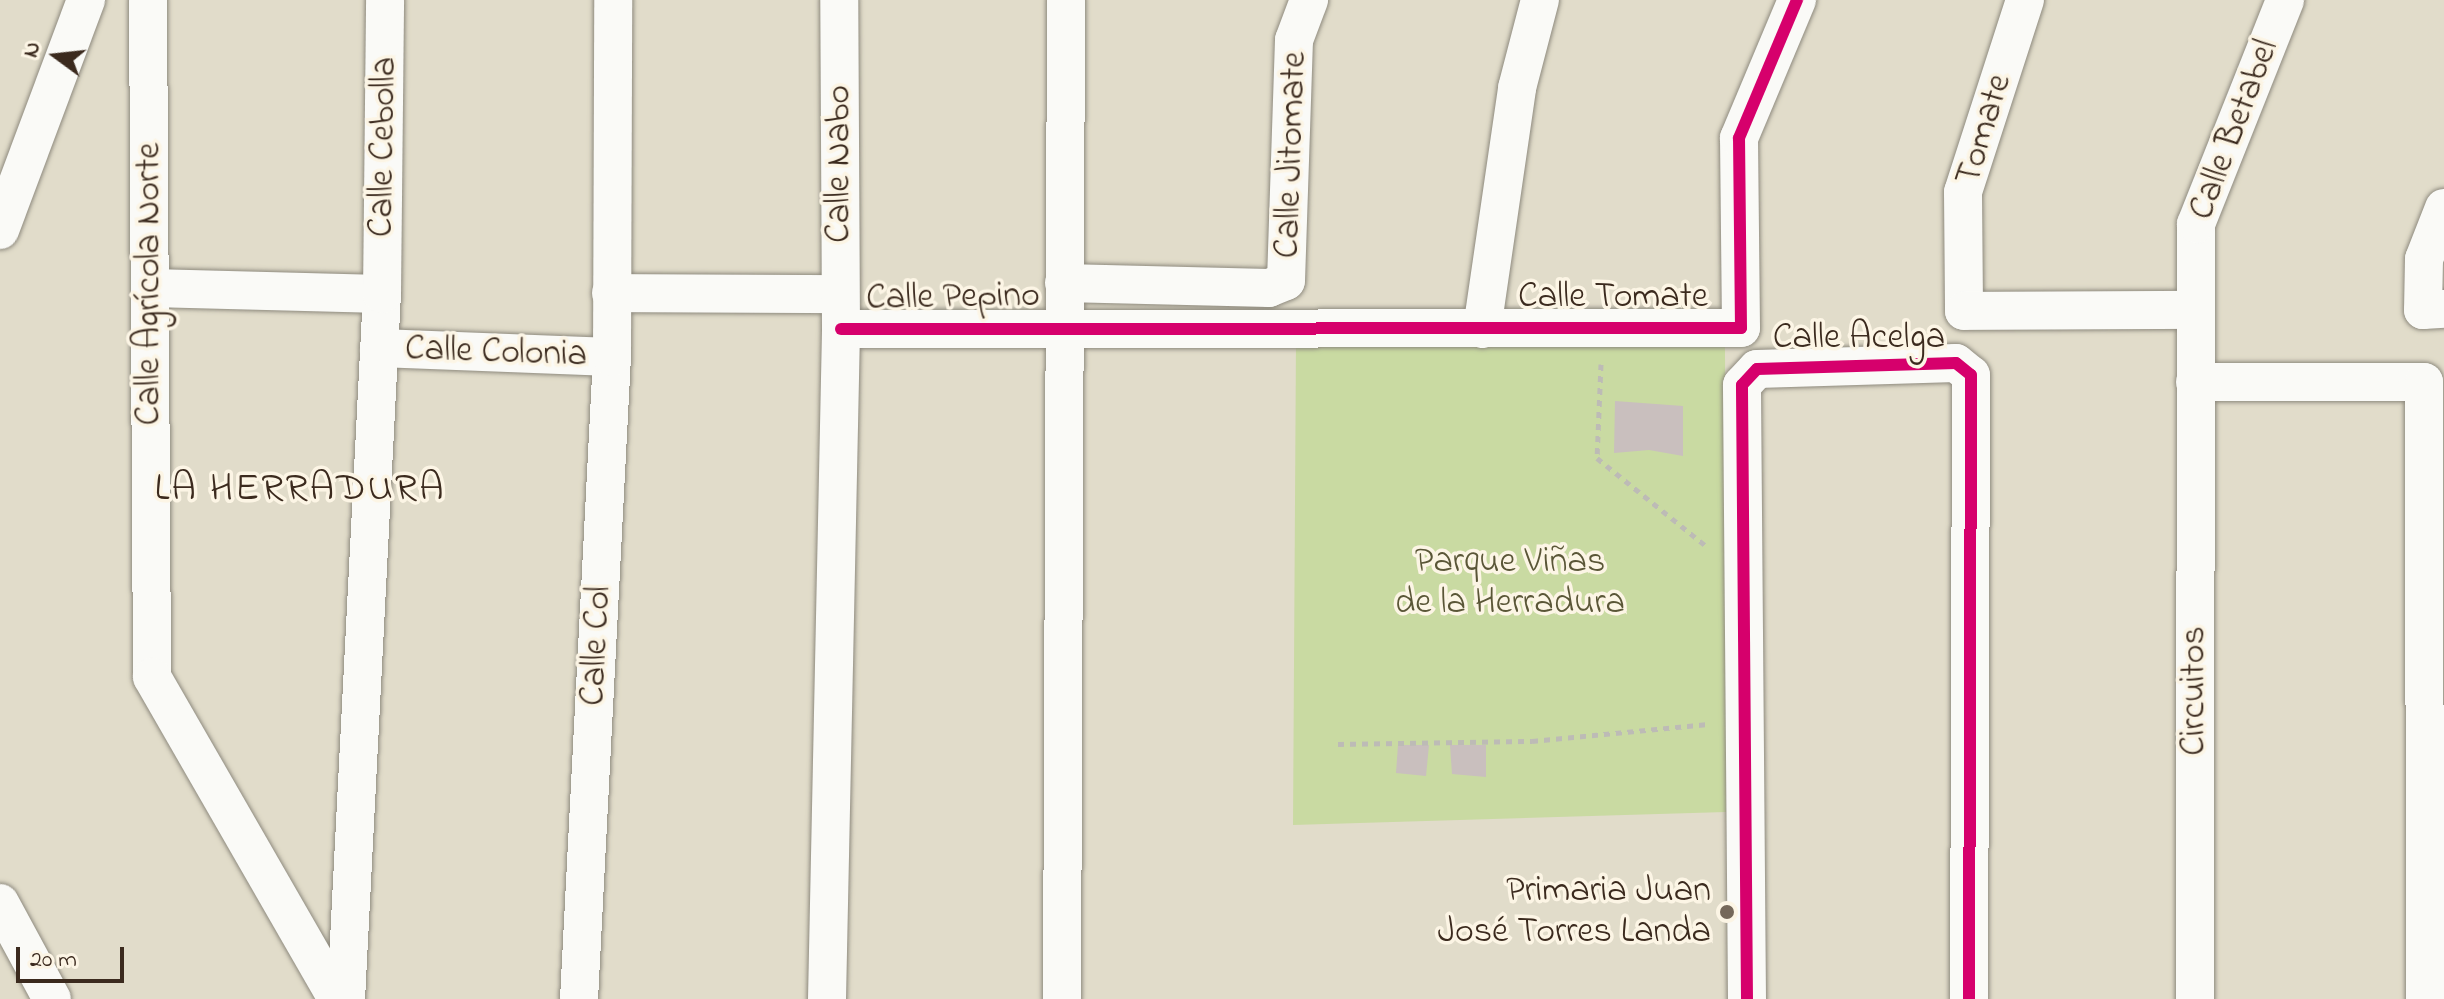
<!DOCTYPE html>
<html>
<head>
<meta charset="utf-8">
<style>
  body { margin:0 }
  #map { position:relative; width:2444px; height:999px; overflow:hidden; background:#e1dcca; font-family:"Indie Flower",sans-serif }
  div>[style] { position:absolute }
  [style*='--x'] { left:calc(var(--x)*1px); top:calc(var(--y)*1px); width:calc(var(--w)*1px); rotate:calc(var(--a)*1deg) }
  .green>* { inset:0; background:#c9daa2 }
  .building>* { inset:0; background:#c9bfbe }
  .path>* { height:5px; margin-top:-2.5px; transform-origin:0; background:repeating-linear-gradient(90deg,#bdbbb6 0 6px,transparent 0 12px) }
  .roads { filter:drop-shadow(0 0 2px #8e8a7e) drop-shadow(0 0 2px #8e8a7e) }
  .street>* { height:38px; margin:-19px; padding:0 19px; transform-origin:19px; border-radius:19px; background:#fafaf7 }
  .cycleway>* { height:12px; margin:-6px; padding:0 6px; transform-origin:6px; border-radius:6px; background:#d6006c }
  .dots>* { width:22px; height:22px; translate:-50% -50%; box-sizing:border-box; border:4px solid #fcf5e5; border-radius:50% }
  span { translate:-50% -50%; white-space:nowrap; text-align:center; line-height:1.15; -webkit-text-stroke:7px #fcf5e5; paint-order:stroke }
  .street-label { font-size:36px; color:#3b2a1e }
  .park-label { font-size:36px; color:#5a5637 }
  .poi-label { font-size:36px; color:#3b2a1e }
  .right { translate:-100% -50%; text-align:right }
  .quarter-label { font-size:40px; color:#3b2a1e; letter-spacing:2px }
  .north { position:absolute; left:16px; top:16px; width:80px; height:80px; -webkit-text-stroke:6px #fcf5e5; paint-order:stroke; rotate:285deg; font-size:22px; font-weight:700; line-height:32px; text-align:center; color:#3b2a1e }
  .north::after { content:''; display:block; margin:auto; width:28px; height:36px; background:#3b2a1e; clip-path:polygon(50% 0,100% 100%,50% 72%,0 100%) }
  .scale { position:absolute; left:16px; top:947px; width:108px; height:36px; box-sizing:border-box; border:4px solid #3b2a1e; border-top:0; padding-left:10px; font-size:24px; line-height:28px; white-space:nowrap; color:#3b2a1e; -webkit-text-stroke:6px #fcf5e5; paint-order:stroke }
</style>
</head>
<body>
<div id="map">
  <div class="green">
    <i style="clip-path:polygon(1296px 341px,1725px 344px,1726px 812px,1293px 825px)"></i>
  </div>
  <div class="building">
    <i style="clip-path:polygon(1615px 401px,1683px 406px,1683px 456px,1649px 450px,1614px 453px)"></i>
    <i style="clip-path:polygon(1398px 745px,1429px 745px,1426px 776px,1396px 773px)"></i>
    <i style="clip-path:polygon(1450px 745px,1486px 745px,1486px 777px,1452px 774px)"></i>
  </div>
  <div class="path">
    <i style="--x:1601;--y:364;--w:94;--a:92.4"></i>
    <i style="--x:1597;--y:458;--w:140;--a:38.9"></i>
    <i style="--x:1338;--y:744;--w:194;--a:-0.9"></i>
    <i style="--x:1532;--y:741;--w:177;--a:-5.5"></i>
  </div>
  <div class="roads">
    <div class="street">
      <i style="--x:148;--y:0;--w:677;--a:89.66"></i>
      <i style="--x:152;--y:677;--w:371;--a:60.1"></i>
      <i style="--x:2025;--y:0;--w:202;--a:107.9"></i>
      <i style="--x:1963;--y:192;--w:119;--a:89.5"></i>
      <i style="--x:1964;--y:311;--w:229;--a:-0.3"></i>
      <i style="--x:2444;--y:208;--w:55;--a:111.4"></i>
      <i style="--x:2424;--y:259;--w:51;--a:91.1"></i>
      <i style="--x:2423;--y:310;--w:21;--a:-3"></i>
      <i style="--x:0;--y:230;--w:246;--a:-69.5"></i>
      <i style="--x:1064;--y:283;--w:205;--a:1.4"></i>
      <i style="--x:1269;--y:288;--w:18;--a:-22"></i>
      <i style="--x:1286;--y:281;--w:241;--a:-88.1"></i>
      <i style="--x:1294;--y:40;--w:43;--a:-69.4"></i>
      <i style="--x:151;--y:288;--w:231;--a:1.5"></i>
      <i style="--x:611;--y:293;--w:229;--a:0.3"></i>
      <i style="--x:841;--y:329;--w:900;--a:-0.06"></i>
      <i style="--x:1741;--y:328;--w:190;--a:-90.6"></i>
      <i style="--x:1739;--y:138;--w:150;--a:-67.2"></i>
      <i style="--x:1482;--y:329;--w:244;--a:-81.7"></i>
      <i style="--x:1517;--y:88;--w:91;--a:-75.4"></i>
      <i style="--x:379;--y:348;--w:233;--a:2.2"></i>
      <i style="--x:2195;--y:382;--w:229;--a:0"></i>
      <i style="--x:2424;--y:382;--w:617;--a:89.91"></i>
      <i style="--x:0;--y:903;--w:109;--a:61.6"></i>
      <i style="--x:346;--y:999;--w:706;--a:-87.08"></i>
      <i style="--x:382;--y:294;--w:294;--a:-89.4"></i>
      <i style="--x:579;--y:999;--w:643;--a:-87.06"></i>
      <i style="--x:612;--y:357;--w:357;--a:-89.8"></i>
      <i style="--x:827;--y:999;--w:670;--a:-88.8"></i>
      <i style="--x:841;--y:329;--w:329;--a:-90.3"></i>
      <i style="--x:1062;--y:999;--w:999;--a:-89.77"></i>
      <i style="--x:1747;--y:999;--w:614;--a:-90.47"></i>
      <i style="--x:1742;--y:385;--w:22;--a:-47"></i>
      <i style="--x:1757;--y:369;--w:199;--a:-1.7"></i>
      <i style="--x:1956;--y:363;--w:19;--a:39"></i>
      <i style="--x:1971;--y:375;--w:624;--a:90.18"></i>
      <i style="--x:2195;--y:999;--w:775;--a:-89.93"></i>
      <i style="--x:2196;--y:224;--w:241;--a:-68.3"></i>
    </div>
  </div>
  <div class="cycleway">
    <i style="--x:841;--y:329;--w:900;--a:-0.06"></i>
    <i style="--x:1741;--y:328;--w:190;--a:-90.6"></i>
    <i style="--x:1739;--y:138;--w:150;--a:-67.2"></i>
    <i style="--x:1747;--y:999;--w:614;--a:-90.47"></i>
    <i style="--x:1742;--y:385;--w:22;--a:-47"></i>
    <i style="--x:1757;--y:369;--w:199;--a:-1.7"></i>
    <i style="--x:1956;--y:363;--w:19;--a:39"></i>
    <i style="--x:1971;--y:375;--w:624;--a:90.18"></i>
  </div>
  <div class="dots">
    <i style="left:1727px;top:912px;background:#75685a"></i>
  </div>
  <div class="street-label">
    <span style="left:1985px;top:130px;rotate:-73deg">Tomate</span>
    <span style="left:2235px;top:130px;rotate:-69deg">Calle Betabel</span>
    <span style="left:384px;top:147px;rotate:-89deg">Calle Cebolla</span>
    <span style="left:1292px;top:155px;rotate:-88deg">Calle Jitomate</span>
    <span style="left:840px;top:164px;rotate:-90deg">Calle Nabo</span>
    <span style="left:150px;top:284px;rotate:-90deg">Calle Agrícola Norte</span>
    <span style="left:953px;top:298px;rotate:-1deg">Calle Pepino</span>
    <span style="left:1613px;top:298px">Calle Tomate</span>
    <span style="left:1859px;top:339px">Calle Acelga</span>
    <span style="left:496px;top:353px;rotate:2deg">Calle Colonia</span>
    <span style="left:597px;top:646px;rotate:-87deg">Calle Col</span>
    <span style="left:2195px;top:691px;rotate:-90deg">Circuitos</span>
  </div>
  <div class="park-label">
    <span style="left:1510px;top:583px">Parque Viñas<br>de la Herradura</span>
  </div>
  <div class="poi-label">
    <span class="right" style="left:1711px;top:912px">Primaria Juan<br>José Torres Landa</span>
  </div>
  <div class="quarter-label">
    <span style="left:300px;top:490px">LA HERRADURA</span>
  </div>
  <div class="north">N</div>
  <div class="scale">20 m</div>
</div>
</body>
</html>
